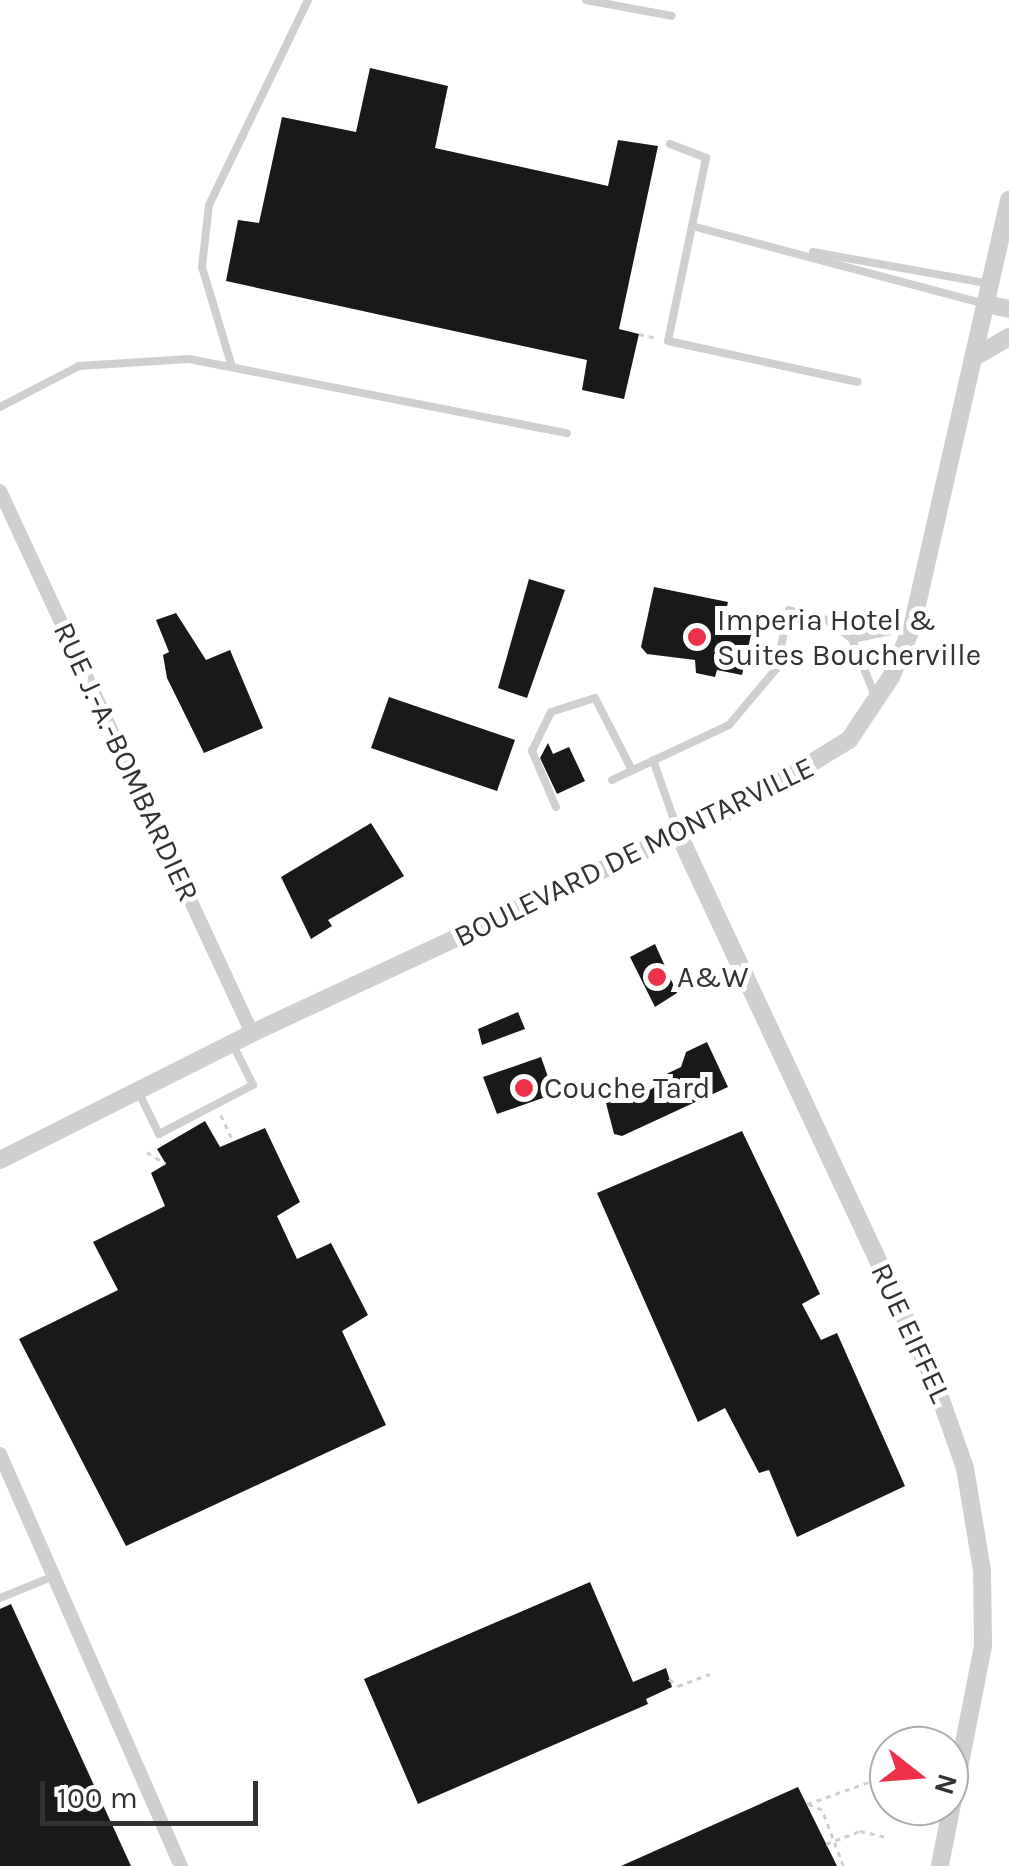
<!DOCTYPE html>
<html>
<head>
<meta charset="utf-8">
<style>
  body { margin:0 }
  #map { position:relative; width:1009px; height:1866px; overflow:hidden; background:#fff; font-family:Karla,sans-serif }
  div>[style] { position:absolute }
  [style*='--x'] { left:calc(var(--x)*1px); top:calc(var(--y)*1px); width:calc(var(--w)*1px); rotate:calc(var(--a)*1deg) }
  .building>* { inset:0; background:#191919 }
  .path>* { height:2.5px; margin-top:-1.25px; transform-origin:0; background:repeating-linear-gradient(90deg,#cfcfcf 0 5px,transparent 0 10px) }
  .service>* { height:8px; margin:-4px; padding:0 4px; transform-origin:4px; border-radius:4px; background:#cfcfcf }
  .minor>* { height:14px; margin:-7px; padding:0 7px; transform-origin:7px; border-radius:7px; background:#cfcfcf }
  .tertiary>* { height:18px; margin:-9px; padding:0 9px; transform-origin:9px; border-radius:9px; background:#cfcfcf }
  .dots>* { width:28px; height:28px; translate:-50% -50%; box-sizing:border-box; border:5px solid #fff; border-radius:50% }
  span { translate:-50% -50%; white-space:nowrap; text-align:center; line-height:1.15; -webkit-text-stroke:10px #fff; paint-order:stroke }
  .poi-label { font-size:30px; color:#323232 }
  .left { translate:0 -50%; text-align:left }
  .street-label { font-size:30px; color:#323232 }
  .north { position:absolute; left:869px; top:1726px; width:100px; height:100px; box-sizing:border-box; background:#fff; border:2px solid #adadad; border-radius:50%; rotate:107deg; font-size:28px; font-weight:700; line-height:40px; text-align:center; color:#323232 }
  .north::after { content:''; display:block; margin:auto; width:35px; height:45px; background:#ec3149; clip-path:polygon(50% 0,100% 100%,50% 72%,0 100%) }
  .scale { position:absolute; left:40px; top:1781px; width:218px; height:45px; box-sizing:border-box; border:5px solid #323232; border-top:0; padding-left:12px; font-size:30px; line-height:35px; white-space:nowrap; color:#323232; -webkit-text-stroke:8px #fff; paint-order:stroke }
</style>
</head>
<body>
<div id="map">
  <div class="building">
    <i style="clip-path:polygon(370px 68px,448px 86px,435px 148px,608px 186px,618px 140px,658px 146px,619px 329px,639px 334px,624px 399px,582px 390px,587px 360px,226px 281px,238px 220px,259px 223px,282px 117px,356px 132px)"></i>
    <i style="clip-path:polygon(529px 579px,565px 590px,527px 698px,498px 688px)"></i>
    <i style="clip-path:polygon(654px 587px,728px 602px,724px 620px,753px 626px,742px 675px,717px 670px,715px 677px,696px 673px,695px 660px,647px 654px,641px 647px)"></i>
    <i style="clip-path:polygon(176px 613px,206px 660px,230px 650px,263px 728px,204px 753px,167px 678px,163px 655px,169px 652px,156px 620px)"></i>
    <i style="clip-path:polygon(389px 697px,515px 740px,497px 791px,371px 748px)"></i>
    <i style="clip-path:polygon(548px 743px,553px 754px,569px 747px,585px 781px,557px 794px,540px 758px)"></i>
    <i style="clip-path:polygon(371px 823px,404px 876px,328px 920px,332px 926px,311px 939px,281px 877px)"></i>
    <i style="clip-path:polygon(655px 944px,677px 993px,655px 1007px,630px 957px)"></i>
    <i style="clip-path:polygon(518px 1012px,525px 1029px,482px 1045px,478px 1029px)"></i>
    <i style="clip-path:polygon(707px 1042px,728px 1087px,622px 1136px,614px 1134px,606px 1103px,681px 1067px,686px 1052px)"></i>
    <i style="clip-path:polygon(541px 1057px,554px 1094px,497px 1114px,483px 1077px)"></i>
    <i style="clip-path:polygon(205px 1121px,220px 1147px,265px 1128px,300px 1202px,277px 1216px,297px 1259px,331px 1243px,368px 1315px,342px 1331px,386px 1425px,126px 1546px,19px 1339px,118px 1290px,93px 1242px,165px 1206px,151px 1173px,166px 1164px,157px 1149px)"></i>
    <i style="clip-path:polygon(742px 1131px,820px 1294px,802px 1304px,821px 1340px,837px 1333px,905px 1486px,797px 1537px,769px 1470px,759px 1473px,725px 1408px,698px 1422px,597px 1193px)"></i>
    <i style="clip-path:polygon(590px 1582px,633px 1682px,666px 1668px,672px 1687px,646px 1699px,648px 1704px,418px 1804px,364px 1679px)"></i>
    <i style="clip-path:polygon(11px 1604px,131px 1866px,0 1866px,0 1609px)"></i>
    <i style="clip-path:polygon(798px 1787px,837px 1866px,621px 1866px)"></i>
  </div>
  <div class="path">
    <i style="--x:639;--y:334;--w:18;--a:13"></i>
    <i style="--x:221;--y:1115;--w:29;--a:65"></i>
    <i style="--x:147;--y:1152;--w:22;--a:32"></i>
    <i style="--x:669;--y:1679;--w:11;--a:38"></i>
    <i style="--x:678;--y:1686;--w:34;--a:-21"></i>
    <i style="--x:826;--y:1844;--w:36;--a:-21"></i>
    <i style="--x:860;--y:1831;--w:27;--a:13"></i>
    <i style="--x:843;--y:1866;--w:60;--a:-110.6"></i>
    <i style="--x:822;--y:1810;--w:16;--a:-158"></i>
    <i style="--x:807;--y:1804;--w:69;--a:-19.5"></i>
    <i style="--x:872;--y:1781;--w:17;--a:13"></i>
  </div>
  <div class="service">
    <i style="--x:586;--y:0;--w:87;--a:10.5"></i>
    <i style="--x:670;--y:144;--w:39;--a:21"></i>
    <i style="--x:706;--y:158;--w:69;--a:101.6"></i>
    <i style="--x:692;--y:226;--w:304;--a:14.9"></i>
    <i style="--x:692;--y:226;--w:117;--a:101.8"></i>
    <i style="--x:668;--y:341;--w:194;--a:12.2"></i>
    <i style="--x:813;--y:252;--w:180;--a:10.2"></i>
    <i style="--x:232;--y:367;--w:104;--a:-106.7"></i>
    <i style="--x:202;--y:267;--w:62;--a:-83.6"></i>
    <i style="--x:209;--y:205;--w:228;--a:-64.2"></i>
    <i style="--x:0;--y:407;--w:89;--a:-27.4"></i>
    <i style="--x:79;--y:366;--w:110;--a:-3.6"></i>
    <i style="--x:189;--y:359;--w:385;--a:11.1"></i>
    <i style="--x:852;--y:639;--w:60;--a:-11.5"></i>
    <i style="--x:653;--y:760;--w:75;--a:70.6"></i>
    <i style="--x:612;--y:780;--w:129;--a:-25.2"></i>
    <i style="--x:729;--y:725;--w:73;--a:-50"></i>
    <i style="--x:776;--y:669;--w:60;--a:-77.6"></i>
    <i style="--x:789;--y:610;--w:39;--a:15"></i>
    <i style="--x:827;--y:620;--w:31;--a:37"></i>
    <i style="--x:852;--y:639;--w:61;--a:68"></i>
    <i style="--x:556;--y:807;--w:61;--a:-113.2"></i>
    <i style="--x:532;--y:751;--w:43;--a:-64"></i>
    <i style="--x:551;--y:712;--w:46;--a:-17.7"></i>
    <i style="--x:595;--y:698;--w:81;--a:62.8"></i>
    <i style="--x:138;--y:1091;--w:48;--a:64"></i>
    <i style="--x:159;--y:1134;--w:106;--a:-27.5"></i>
    <i style="--x:253;--y:1085;--w:47;--a:-116.6"></i>
    <i style="--x:0;--y:1598;--w:58;--a:-22.2"></i>
  </div>
  <div class="minor">
    <i style="--x:0;--y:491;--w:598;--a:65.06"></i>
    <i style="--x:0;--y:1454;--w:450;--a:66.3"></i>
  </div>
  <div class="tertiary">
    <i style="--x:986;--y:304;--w:24;--a:12"></i>
    <i style="--x:973;--y:358;--w:42;--a:-30.3"></i>
    <i style="--x:679;--y:835;--w:602;--a:64.93"></i>
    <i style="--x:934;--y:1380;--w:93;--a:70.6"></i>
    <i style="--x:965;--y:1468;--w:104;--a:80.6"></i>
    <i style="--x:982;--y:1571;--w:75;--a:89.2"></i>
    <i style="--x:983;--y:1646;--w:224;--a:101.1"></i>
    <i style="--x:0;--y:1160;--w:282;--a:-26.7"></i>
    <i style="--x:252;--y:1033;--w:545;--a:-24.97"></i>
    <i style="--x:746;--y:803;--w:121;--a:-31.5"></i>
    <i style="--x:849;--y:740;--w:76;--a:-56.3"></i>
    <i style="--x:891;--y:677;--w:54;--a:-67.2"></i>
    <i style="--x:912;--y:627;--w:438;--a:-77.2"></i>
  </div>
  <div class="dots">
    <i style="left:697px;top:637px;background:#ec3149"></i>
    <i style="left:657px;top:977px;background:#ec3149"></i>
    <i style="left:524px;top:1088px;background:#ec3149"></i>
  </div>
  <div class="poi-label">
    <span class="left" style="left:717px;top:637px">Imperia Hotel &amp;<br>Suites Boucherville</span>
    <span class="left" style="left:677px;top:977px">A&amp;W</span>
    <span class="left" style="left:544px;top:1088px">Couche Tard</span>
  </div>
  <div class="street-label">
    <span style="left:126px;top:762px;rotate:65deg">RUE J.-A.-BOMBARDIER</span>
    <span style="left:634px;top:852px;rotate:-26deg">BOULEVARD DE MONTARVILLE</span>
    <span style="left:911px;top:1333px;rotate:65deg">RUE EIFFEL</span>
  </div>
  <div class="north">N</div>
  <div class="scale">100 m</div>
</div>
</body>
</html>
